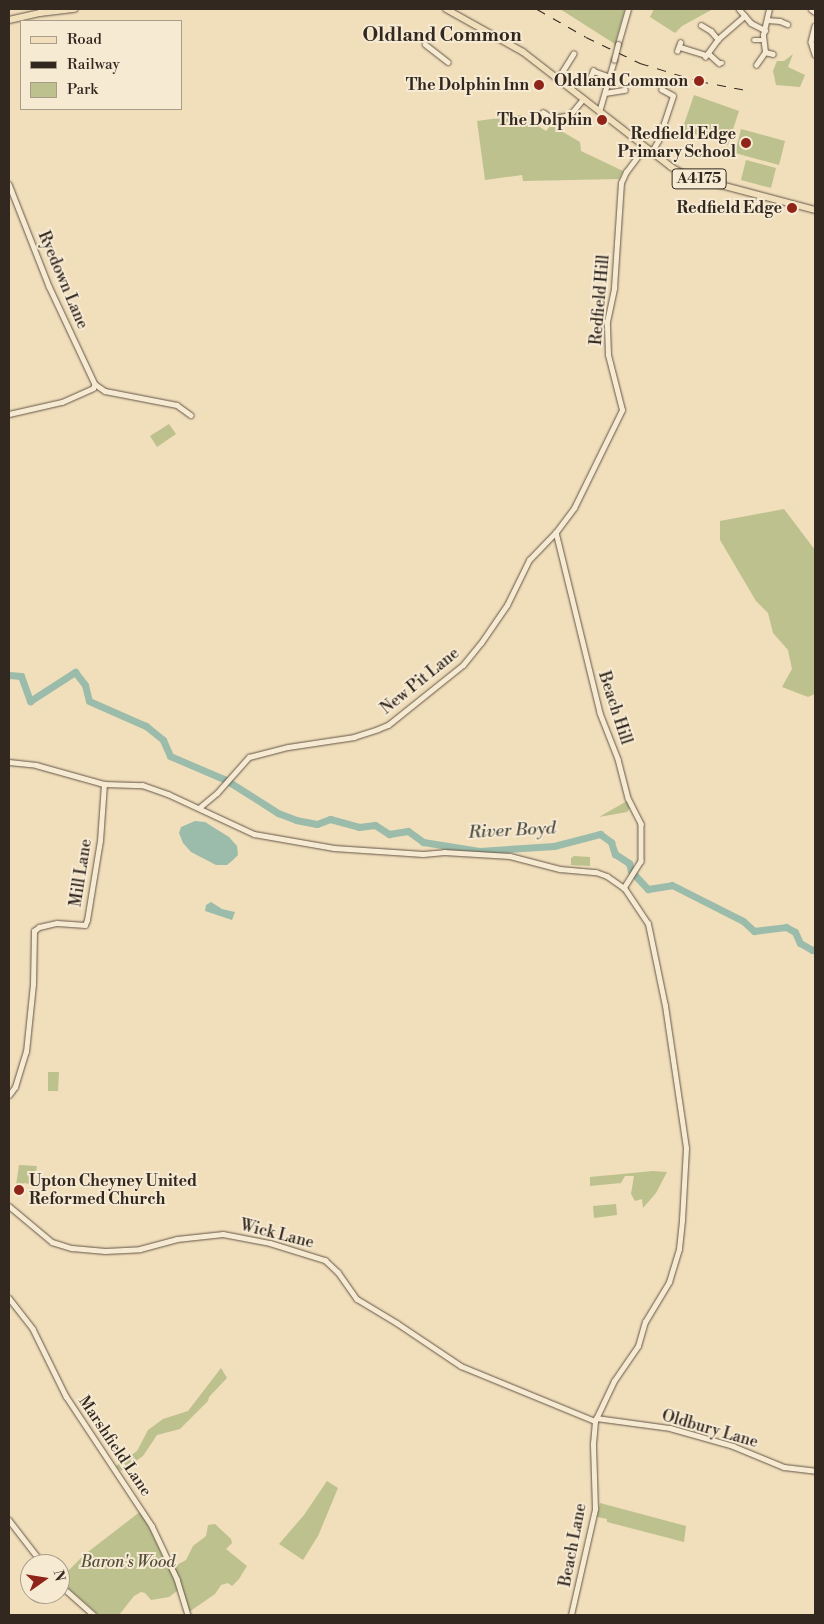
<!DOCTYPE html>
<html>
<head>
<meta charset="utf-8">
<style>
  body { margin:0 }
  #map { position:relative; width:824px; height:1624px; overflow:hidden; background:#f1debb; font-family:"Libre Bodoni",serif }
  div>[style] { position:absolute }
  [style*='--x'] { left:calc(var(--x)*1px); top:calc(var(--y)*1px); width:calc(var(--w)*1px); rotate:calc(var(--a)*1deg) }
  .green>* { inset:0; background:#bcc18e }
  .water>* { inset:0; background:#9bbcab }
  .river>* { height:7px; margin:-3.5px; padding:0 3.5px; transform-origin:3.5px; border-radius:3.5px; background:#9bbcab }
  .roads { filter:drop-shadow(0 0 1px #625647) drop-shadow(0 0 1px #625647) }
  .street>* { height:4.5px; margin:-2.25px; padding:0 2.25px; transform-origin:2.25px; border-radius:2.25px; background:#f6ead3 }
  .primary>* { height:6px; margin:-3px; padding:0 3px; transform-origin:3px; border-radius:3px; background:#f1debb }
  .rail>* { height:1px; margin-top:-0.5px; transform-origin:0; background:repeating-linear-gradient(90deg,#322820 0 9px,transparent 0 18px) }
  .bridges { filter:drop-shadow(0 0 1px #625647) drop-shadow(0 0 1px #625647) }
  .street-bridge>* { height:4.5px; margin:-2.25px; padding:0 2.25px; transform-origin:2.25px; border-radius:2.25px; background:#f6ead3 }
  .dots>* { width:14px; height:14px; translate:-50% -50%; box-sizing:border-box; border:2px solid #f6ead3; border-radius:50% }
  span { translate:-50% -50%; white-space:nowrap; text-align:center; line-height:1.15; -webkit-text-stroke:4px #f6ead3; paint-order:stroke }
  .shield-label span { padding:1px 4px; background:#f6ead3; border:1px solid; border-radius:4px; -webkit-text-stroke-width:0 }
  .shield-label { font-size:15px; color:#322820; font-weight:700 }
  .poi-label { font-size:16px; color:#322820; font-weight:700 }
  .right { translate:-100% -50%; text-align:right }
  .left { translate:0 -50%; text-align:left }
  .street-label { font-size:16px; color:#322820 }
  .park-label { font-size:16px; color:#544e3c; font-style:italic }
  .water-label { font-size:18px; color:#4c4d43; font-style:italic }
  .quarter-label { font-size:19px; color:#322820; font-weight:700 }
  .frame { position:absolute; inset:0; border:10px solid #322820; pointer-events:none }
  .legend { position:absolute; left:20px; top:20px; width:162px; height:90px; box-sizing:border-box; background:#f6ead3; border:1px solid #a89c8b; margin:0; padding:6px 9px; list-style:none; font-size:15px; color:#322820 }
  .legend li { display:flex; align-items:center; gap:10px; height:25px }
  .legend b { width:25px; border:1px solid #a89c8b }
  .north { position:absolute; left:20px; top:1554px; width:50px; height:50px; box-sizing:border-box; background:#f6ead3; border:1px solid #a89c8b; border-radius:50%; rotate:77deg; font-size:14px; font-weight:700; line-height:20px; text-align:center; color:#322820 }
  .north::after { content:''; display:block; margin:auto; width:18px; height:22px; background:#8f2418; clip-path:polygon(50% 0,100% 100%,50% 72%,0 100%) }
</style>
</head>
<body>
<div id="map">
  <div class="green">
    <i style="clip-path:polygon(560px 9px,625px 9px,615px 44px)"></i>
    <i style="clip-path:polygon(654px 9px,713px 9px,682px 26px,675px 33px,650px 17px)"></i>
    <i style="clip-path:polygon(793px 54px,788px 67px,805px 75px,800px 87px,776px 85px,773px 71px,777px 61px,784px 61px)"></i>
    <i style="clip-path:polygon(694px 95px,739px 111px,728px 145px,682px 130px)"></i>
    <i style="clip-path:polygon(521px 115px,546px 131px,551px 125px,580px 142px,581px 151px,623px 171px,619px 179px,523px 181px,522px 175px,485px 180px,477px 121px)"></i>
    <i style="clip-path:polygon(741px 129px,785px 141px,779px 165px,735px 153px)"></i>
    <i style="clip-path:polygon(746px 160px,776px 168px,771px 188px,741px 180px)"></i>
    <i style="clip-path:polygon(169px 424px,176px 434px,157px 447px,150px 436px)"></i>
    <i style="clip-path:polygon(784px 509px,815px 550px,815px 694px,808px 697px,782px 687px,792px 669px,788px 650px,773px 633px,768px 613px,756px 601px,720px 540px,720px 521px)"></i>
    <i style="clip-path:polygon(627px 801px,632px 810px,630px 808px,627px 812px,599px 817px)"></i>
    <i style="clip-path:polygon(574px 856px,590px 857px,590px 866px,571px 865px,571px 858px)"></i>
    <i style="clip-path:polygon(48px 1072px,59px 1072px,58px 1091px,48px 1091px)"></i>
    <i style="clip-path:polygon(19px 1165px,37px 1166px,34px 1185px,25px 1183px,16px 1185px)"></i>
    <i style="clip-path:polygon(653px 1171px,667px 1172px,656px 1193px,643px 1208px,642px 1199px,635px 1201px,631px 1194px,634px 1176px,625px 1176px,621px 1183px,590px 1186px,590px 1177px)"></i>
    <i style="clip-path:polygon(616px 1204px,617px 1215px,594px 1218px,593px 1206px)"></i>
    <i style="clip-path:polygon(221px 1368px,227px 1378px,209px 1397px,208px 1401px,180px 1429px,157px 1435px,143px 1456px,121px 1471px,116px 1466px,137px 1451px,148px 1430px,163px 1419px,188px 1411px)"></i>
    <i style="clip-path:polygon(327px 1481px,338px 1488px,318px 1536px,303px 1560px,279px 1544px,304px 1515px)"></i>
    <i style="clip-path:polygon(600px 1503px,686px 1526px,684px 1542px,607px 1522px,607px 1519px,597px 1517px)"></i>
    <i style="clip-path:polygon(141px 1511px,169px 1569px,186px 1560px,193px 1546px,206px 1536px,208px 1525px,215px 1524px,231px 1539px,232px 1543px,226px 1549px,247px 1566px,239px 1579px,232px 1586px,228px 1583px,221px 1585px,215px 1594px,189px 1612px,181px 1588px,169px 1597px,151px 1600px,145px 1593px,141px 1592px,134px 1596px,119px 1615px,99px 1615px,60px 1581px,60px 1579px,84px 1555px)"></i>
  </div>
  <div class="water">
    <i style="clip-path:polygon(195px 821px,205px 822px,229px 837px,237px 846px,238px 855px,233px 860px,227px 865px,216px 865px,191px 852px,183px 843px,179px 833px,181px 827px)"></i>
    <i style="clip-path:polygon(211px 902px,222px 909px,235px 912px,232px 920px,205px 911px,206px 905px)"></i>
  </div>
  <div class="river">
    <i style="--x:9;--y:675;--w:12;--a:5"></i>
    <i style="--x:21;--y:676;--w:27;--a:70"></i>
    <i style="--x:30;--y:701;--w:54;--a:-32.8"></i>
    <i style="--x:75;--y:672;--w:16;--a:52"></i>
    <i style="--x:85;--y:685;--w:16;--a:76"></i>
    <i style="--x:89;--y:701;--w:62;--a:23.7"></i>
    <i style="--x:146;--y:726;--w:22;--a:39"></i>
    <i style="--x:163;--y:740;--w:17;--a:66"></i>
    <i style="--x:170;--y:756;--w:61;--a:23.2"></i>
    <i style="--x:226;--y:780;--w:62;--a:32.4"></i>
    <i style="--x:278;--y:813;--w:19;--a:21"></i>
    <i style="--x:296;--y:820;--w:21;--a:11"></i>
    <i style="--x:317;--y:824;--w:14;--a:-21"></i>
    <i style="--x:330;--y:819;--w:30;--a:15"></i>
    <i style="--x:359;--y:827;--w:16;--a:-7"></i>
    <i style="--x:375;--y:825;--w:17;--a:33"></i>
    <i style="--x:389;--y:834;--w:19;--a:-9"></i>
    <i style="--x:408;--y:831;--w:19;--a:36"></i>
    <i style="--x:423;--y:842;--w:57;--a:9.1"></i>
    <i style="--x:479;--y:851;--w:75;--a:-3.8"></i>
    <i style="--x:554;--y:846;--w:48;--a:-14.6"></i>
    <i style="--x:600;--y:834;--w:14;--a:36"></i>
    <i style="--x:611;--y:842;--w:13;--a:72"></i>
    <i style="--x:615;--y:854;--w:17;--a:33"></i>
    <i style="--x:629;--y:863;--w:8;--a:76"></i>
    <i style="--x:631;--y:871;--w:25;--a:47"></i>
    <i style="--x:648;--y:889;--w:24;--a:-9"></i>
    <i style="--x:672;--y:885;--w:80;--a:26.9"></i>
    <i style="--x:743;--y:921;--w:15;--a:42"></i>
    <i style="--x:754;--y:931;--w:32;--a:-7"></i>
    <i style="--x:786;--y:927;--w:10;--a:29"></i>
    <i style="--x:795;--y:932;--w:12;--a:66"></i>
    <i style="--x:800;--y:943;--w:14;--a:30"></i>
    <i style="--x:812;--y:950;--w:3;--a:-18"></i>
  </div>
  <div class="roads">
    <div class="street">
      <i style="--x:739;--y:9;--w:18;--a:49"></i>
      <i style="--x:751;--y:23;--w:16;--a:27"></i>
      <i style="--x:811;--y:9;--w:5;--a:37"></i>
      <i style="--x:767;--y:20;--w:13;--a:4"></i>
      <i style="--x:780;--y:21;--w:8;--a:23"></i>
      <i style="--x:701;--y:25;--w:12;--a:31"></i>
      <i style="--x:711;--y:31;--w:11;--a:49"></i>
      <i style="--x:815;--y:26;--w:16;--a:104"></i>
      <i style="--x:811;--y:42;--w:13;--a:72"></i>
      <i style="--x:754;--y:40;--w:9;--a:0"></i>
      <i style="--x:425;--y:44;--w:29;--a:38"></i>
      <i style="--x:618;--y:44;--w:36;--a:-74"></i>
      <i style="--x:680;--y:47;--w:27;--a:17"></i>
      <i style="--x:677;--y:51;--w:9;--a:-69"></i>
      <i style="--x:765;--y:52;--w:8;--a:14"></i>
      <i style="--x:708;--y:53;--w:15;--a:42"></i>
      <i style="--x:719;--y:63;--w:3;--a:0"></i>
      <i style="--x:705;--y:57;--w:22;--a:-54"></i>
      <i style="--x:718;--y:39;--w:35;--a:-41"></i>
      <i style="--x:756;--y:65;--w:16;--a:-55"></i>
      <i style="--x:765;--y:52;--w:17;--a:-97"></i>
      <i style="--x:763;--y:35;--w:27;--a:-77"></i>
      <i style="--x:590;--y:78;--w:8;--a:-67"></i>
      <i style="--x:593;--y:71;--w:18;--a:19"></i>
      <i style="--x:557;--y:80;--w:31;--a:-58"></i>
      <i style="--x:605;--y:93;--w:20;--a:-9"></i>
      <i style="--x:543;--y:112;--w:11;--a:34"></i>
      <i style="--x:552;--y:118;--w:18;--a:-9"></i>
      <i style="--x:570;--y:115;--w:21;--a:-51"></i>
      <i style="--x:599;--y:112;--w:54;--a:-73.9"></i>
      <i style="--x:651;--y:153;--w:14;--a:-60"></i>
      <i style="--x:658;--y:141;--w:47;--a:-71.6"></i>
      <i style="--x:673;--y:96;--w:13;--a:-151"></i>
      <i style="--x:662;--y:90;--w:3;--a:-90"></i>
      <i style="--x:9;--y:184;--w:110;--a:68.6"></i>
      <i style="--x:49;--y:286;--w:108;--a:64.9"></i>
      <i style="--x:95;--y:384;--w:12;--a:35"></i>
      <i style="--x:105;--y:391;--w:73;--a:11"></i>
      <i style="--x:177;--y:405;--w:17;--a:36"></i>
      <i style="--x:9;--y:414;--w:54;--a:-12.8"></i>
      <i style="--x:62;--y:402;--w:34;--a:-24"></i>
      <i style="--x:93;--y:388;--w:4;--a:-63"></i>
      <i style="--x:556;--y:532;--w:186;--a:76.3"></i>
      <i style="--x:600;--y:713;--w:49;--a:68.6"></i>
      <i style="--x:618;--y:759;--w:40;--a:75.6"></i>
      <i style="--x:628;--y:798;--w:29;--a:63"></i>
      <i style="--x:641;--y:824;--w:37;--a:90"></i>
      <i style="--x:641;--y:861;--w:32;--a:122"></i>
      <i style="--x:9;--y:762;--w:27;--a:6"></i>
      <i style="--x:36;--y:765;--w:71;--a:15.6"></i>
      <i style="--x:104;--y:784;--w:38;--a:2"></i>
      <i style="--x:142;--y:785;--w:28;--a:19"></i>
      <i style="--x:168;--y:794;--w:95;--a:24.9"></i>
      <i style="--x:254;--y:834;--w:81;--a:9.9"></i>
      <i style="--x:334;--y:848;--w:89;--a:3.9"></i>
      <i style="--x:423;--y:854;--w:21;--a:-5"></i>
      <i style="--x:444;--y:852;--w:66;--a:3.5"></i>
      <i style="--x:510;--y:856;--w:52;--a:14.6"></i>
      <i style="--x:560;--y:869;--w:36;--a:5"></i>
      <i style="--x:596;--y:872;--w:12;--a:20"></i>
      <i style="--x:607;--y:876;--w:21;--a:35"></i>
      <i style="--x:199;--y:808;--w:23;--a:-40"></i>
      <i style="--x:217;--y:793;--w:48;--a:-48.4"></i>
      <i style="--x:249;--y:757;--w:40;--a:-14.4"></i>
      <i style="--x:288;--y:747;--w:67;--a:-8.6"></i>
      <i style="--x:354;--y:737;--w:25;--a:-18"></i>
      <i style="--x:378;--y:729;--w:11;--a:-22"></i>
      <i style="--x:388;--y:725;--w:96;--a:-38.7"></i>
      <i style="--x:463;--y:665;--w:28;--a:-51"></i>
      <i style="--x:481;--y:643;--w:46;--a:-55.6"></i>
      <i style="--x:507;--y:605;--w:50;--a:-63.9"></i>
      <i style="--x:529;--y:560;--w:39;--a:-46"></i>
      <i style="--x:556;--y:532;--w:30;--a:-53"></i>
      <i style="--x:574;--y:508;--w:109;--a:-63.9"></i>
      <i style="--x:622;--y:410;--w:57;--a:-104.3"></i>
      <i style="--x:608;--y:355;--w:33;--a:-92"></i>
      <i style="--x:607;--y:322;--w:35;--a:-78"></i>
      <i style="--x:614;--y:288;--w:105;--a:-86.2"></i>
      <i style="--x:621;--y:183;--w:12;--a:-66"></i>
      <i style="--x:626;--y:172;--w:30;--a:-53"></i>
      <i style="--x:9;--y:1095;--w:10;--a:-53"></i>
      <i style="--x:15;--y:1087;--w:37;--a:-73"></i>
      <i style="--x:26;--y:1052;--w:68;--a:-84.1"></i>
      <i style="--x:33;--y:984;--w:53;--a:-88.9"></i>
      <i style="--x:34;--y:931;--w:6;--a:-39"></i>
      <i style="--x:39;--y:927;--w:18;--a:-13"></i>
      <i style="--x:57;--y:923;--w:28;--a:4"></i>
      <i style="--x:85;--y:925;--w:5;--a:-68"></i>
      <i style="--x:87;--y:920;--w:80;--a:-80.7"></i>
      <i style="--x:100;--y:841;--w:57;--a:-86"></i>
      <i style="--x:9;--y:1206;--w:56;--a:39.9"></i>
      <i style="--x:52;--y:1242;--w:21;--a:17"></i>
      <i style="--x:72;--y:1248;--w:33;--a:5"></i>
      <i style="--x:105;--y:1251;--w:35;--a:-3"></i>
      <i style="--x:140;--y:1249;--w:38;--a:-15"></i>
      <i style="--x:177;--y:1239;--w:46;--a:-6.2"></i>
      <i style="--x:223;--y:1234;--w:48;--a:10.8"></i>
      <i style="--x:270;--y:1243;--w:58;--a:17.2"></i>
      <i style="--x:325;--y:1260;--w:18;--a:43"></i>
      <i style="--x:338;--y:1272;--w:33;--a:55"></i>
      <i style="--x:357;--y:1299;--w:47;--a:31"></i>
      <i style="--x:397;--y:1323;--w:77;--a:33.9"></i>
      <i style="--x:461;--y:1366;--w:145;--a:22.3"></i>
      <i style="--x:9;--y:1298;--w:39;--a:52"></i>
      <i style="--x:33;--y:1329;--w:75;--a:63.8"></i>
      <i style="--x:66;--y:1396;--w:156;--a:56.5"></i>
      <i style="--x:152;--y:1526;--w:59;--a:64.7"></i>
      <i style="--x:177;--y:1579;--w:38;--a:73"></i>
      <i style="--x:596;--y:1418;--w:75;--a:7.7"></i>
      <i style="--x:670;--y:1428;--w:66;--a:15.9"></i>
      <i style="--x:733;--y:1446;--w:55;--a:22.4"></i>
      <i style="--x:784;--y:1467;--w:31;--a:7"></i>
      <i style="--x:9;--y:1520;--w:56;--a:52.3"></i>
      <i style="--x:60;--y:1585;--w:45;--a:41.4"></i>
      <i style="--x:571;--y:1615;--w:109;--a:-77.2"></i>
      <i style="--x:595;--y:1509;--w:65;--a:-91.8"></i>
      <i style="--x:593;--y:1444;--w:23;--a:-85"></i>
      <i style="--x:595;--y:1421;--w:44;--a:-64.6"></i>
      <i style="--x:614;--y:1381;--w:42;--a:-55.6"></i>
      <i style="--x:638;--y:1346;--w:25;--a:-74"></i>
      <i style="--x:645;--y:1322;--w:47;--a:-59"></i>
      <i style="--x:669;--y:1282;--w:34;--a:-73"></i>
      <i style="--x:679;--y:1249;--w:29;--a:-84"></i>
      <i style="--x:682;--y:1220;--w:72;--a:-86.8"></i>
      <i style="--x:686;--y:1148;--w:144;--a:-98.4"></i>
      <i style="--x:665;--y:1006;--w:84;--a:-101.7"></i>
      <i style="--x:648;--y:924;--w:43;--a:-123.7"></i>
    </div>
    <div class="primary">
      <i style="--x:446;--y:9;--w:88;--a:29.2"></i>
      <i style="--x:523;--y:52;--w:187;--a:37.8"></i>
      <i style="--x:671;--y:167;--w:18;--a:29"></i>
      <i style="--x:687;--y:176;--w:132;--a:14.9"></i>
      <i style="--x:9;--y:20;--w:32;--a:-13"></i>
      <i style="--x:40;--y:13;--w:35;--a:-7"></i>
    </div>
  </div>
  <div class="rail">
    <i style="--x:537;--y:9;--w:56;--a:29.7"></i>
    <i style="--x:586;--y:37;--w:60;--a:25.7"></i>
    <i style="--x:640;--y:63;--w:62;--a:17"></i>
    <i style="--x:699;--y:81;--w:48;--a:10.8"></i>
  </div>
  <div class="bridges">
    <div class="street-bridge">
      <i style="--x:614;--y:60;--w:16;--a:-76"></i>
    </div>
  </div>
  <div class="dots">
    <i style="left:699px;top:81px;background:#8f2418"></i>
    <i style="left:539px;top:85px;background:#8f2418"></i>
    <i style="left:602px;top:120px;background:#8f2418"></i>
    <i style="left:746px;top:143px;background:#8f2418"></i>
    <i style="left:792px;top:208px;background:#8f2418"></i>
    <i style="left:19px;top:1190px;background:#8f2418"></i>
  </div>
  <div class="shield-label">
    <span style="left:699px;top:179px">A4175</span>
  </div>
  <div class="poi-label">
    <span class="right" style="left:688px;top:81px">Oldland Common</span>
    <span class="right" style="left:529px;top:85px">The Dolphin Inn</span>
    <span class="right" style="left:592px;top:120px">The Dolphin</span>
    <span class="right" style="left:736px;top:143px">Redfield Edge<br>Primary School</span>
    <span class="right" style="left:782px;top:208px">Redfield Edge</span>
    <span class="left" style="left:29px;top:1190px">Upton Cheyney United<br>Reformed Church</span>
  </div>
  <div class="street-label">
    <span style="left:63px;top:280px;rotate:67deg">Ryedown Lane</span>
    <span style="left:600px;top:300px;rotate:-85deg">Redfield Hill</span>
    <span style="left:420px;top:681px;rotate:-39deg">New Pit Lane</span>
    <span style="left:615px;top:708px;rotate:72deg">Beach Hill</span>
    <span style="left:81px;top:873px;rotate:-81deg">Mill Lane</span>
    <span style="left:277px;top:1234px;rotate:14deg">Wick Lane</span>
    <span style="left:710px;top:1429px;rotate:16deg">Oldbury Lane</span>
    <span style="left:115px;top:1446px;rotate:56deg">Marshfield Lane</span>
    <span style="left:573px;top:1545px;rotate:-79deg">Beach Lane</span>
  </div>
  <div class="park-label">
    <span style="left:128px;top:1562px">Baron's Wood</span>
  </div>
  <div class="water-label">
    <span style="left:512px;top:831px;rotate:-3deg">River Boyd</span>
  </div>
  <div class="quarter-label">
    <span style="left:442px;top:36px">Oldland Common</span>
  </div>
  <div class="frame"></div>
  <ul class="legend">
  <li><b style="height:6px;background:#f1debb"></b>Road</li>
  <li><b style="height:6px;background:#322820"></b>Railway</li>
  <li><b style="height:14px;background:#bcc18e"></b>Park</li>
  </ul>
  <div class="north">N</div>
</div>
</body>
</html>
